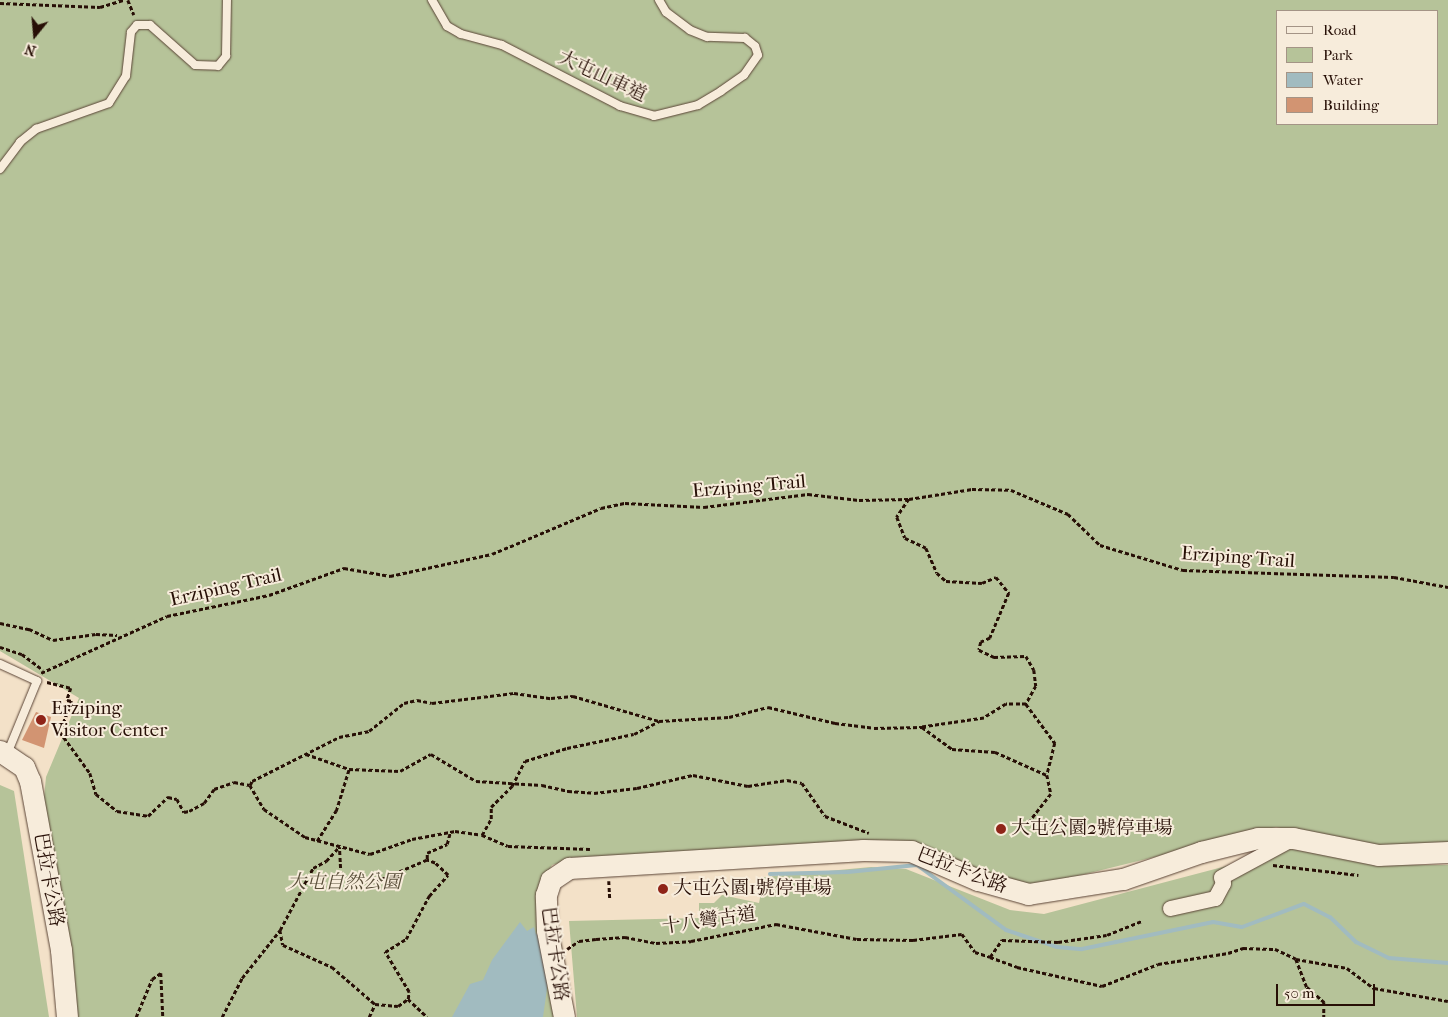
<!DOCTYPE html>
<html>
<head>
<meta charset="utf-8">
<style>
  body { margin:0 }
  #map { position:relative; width:1448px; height:1017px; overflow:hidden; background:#f3e1c8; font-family:"IM FELL French Canon","Noto Serif TC",serif }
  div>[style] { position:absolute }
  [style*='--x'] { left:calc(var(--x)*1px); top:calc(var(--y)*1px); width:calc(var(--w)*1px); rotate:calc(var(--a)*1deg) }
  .green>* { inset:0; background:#b6c399 }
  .water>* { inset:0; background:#a1bbc0 }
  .stream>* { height:4px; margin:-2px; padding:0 2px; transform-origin:2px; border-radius:2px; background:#a1bbc0 }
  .building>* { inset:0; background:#d29472 }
  .path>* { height:2.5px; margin-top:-1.25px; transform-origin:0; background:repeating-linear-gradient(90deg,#270f06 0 4px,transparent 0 6.5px) }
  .roads { filter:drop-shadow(0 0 1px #5a4436) drop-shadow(0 0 1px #5a4436) }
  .lane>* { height:8px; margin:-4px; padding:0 4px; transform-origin:4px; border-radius:4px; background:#f7ecdb }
  .street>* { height:15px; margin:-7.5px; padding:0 7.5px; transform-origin:7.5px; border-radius:7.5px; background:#f7ecdb }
  .secondary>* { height:21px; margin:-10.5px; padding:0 10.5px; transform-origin:10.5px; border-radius:10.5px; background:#f7ecdb }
  .dots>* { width:14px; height:14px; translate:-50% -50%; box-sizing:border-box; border:2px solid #f7ecdb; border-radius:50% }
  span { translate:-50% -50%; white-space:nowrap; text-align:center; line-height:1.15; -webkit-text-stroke:4px #f7ecdb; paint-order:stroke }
  .street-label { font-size:19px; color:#270f06 }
  .poi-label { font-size:19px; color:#270f06 }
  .left { translate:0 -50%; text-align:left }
  .park-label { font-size:19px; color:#594e39; font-style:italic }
  .legend { position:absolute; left:1276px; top:10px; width:162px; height:115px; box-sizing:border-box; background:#f7ecdb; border:1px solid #a49486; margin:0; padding:6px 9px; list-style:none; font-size:15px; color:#270f06 }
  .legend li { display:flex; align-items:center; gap:10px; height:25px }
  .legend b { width:25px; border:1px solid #a49486 }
  .north { position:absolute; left:10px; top:10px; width:50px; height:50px; -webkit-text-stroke:4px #f7ecdb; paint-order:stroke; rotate:197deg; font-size:14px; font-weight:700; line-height:20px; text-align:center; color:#270f06 }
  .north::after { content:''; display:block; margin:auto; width:18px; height:22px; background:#270f06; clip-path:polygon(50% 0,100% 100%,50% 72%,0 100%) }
  .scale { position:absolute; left:1276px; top:984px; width:99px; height:22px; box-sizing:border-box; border:2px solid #270f06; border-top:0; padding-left:6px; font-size:15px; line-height:18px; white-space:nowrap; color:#270f06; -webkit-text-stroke:4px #f7ecdb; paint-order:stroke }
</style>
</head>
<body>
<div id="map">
  <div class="green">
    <i style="clip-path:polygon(evenodd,0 0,1448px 0,1448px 848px,1399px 853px,1276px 827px,1041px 885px,1018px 885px,949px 857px,572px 859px,552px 865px,538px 890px,558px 1017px,73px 1017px,42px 818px,46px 777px,79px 698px,0 651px,0 0,1277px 11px,1437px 11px,1437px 124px,1277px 124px,1277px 11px)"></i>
    <i style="clip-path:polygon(0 785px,14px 791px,49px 1017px,0 1017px)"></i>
    <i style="clip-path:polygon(1291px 849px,1386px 865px,1448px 865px,1448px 1017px,577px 1017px,569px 921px,699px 918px,699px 903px,714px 903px,722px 895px,759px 903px,764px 877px,871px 867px,906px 869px,1010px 910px,1044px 914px)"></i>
  </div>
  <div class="water">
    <i style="clip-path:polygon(520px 922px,527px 931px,534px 927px,536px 934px,542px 932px,549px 975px,543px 1017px,452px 1017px,470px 984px,483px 980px,492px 960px)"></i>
  </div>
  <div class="stream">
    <i style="--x:770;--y:874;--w:78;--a:-1.5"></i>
    <i style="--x:848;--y:872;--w:69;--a:-5.8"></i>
    <i style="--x:917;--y:865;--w:110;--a:36.1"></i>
    <i style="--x:1006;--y:930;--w:54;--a:18.4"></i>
    <i style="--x:1057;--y:947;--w:25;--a:5"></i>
    <i style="--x:1082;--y:949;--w:134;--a:-11.6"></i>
    <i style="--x:1213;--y:922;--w:29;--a:10"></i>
    <i style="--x:1242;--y:927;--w:66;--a:-20.4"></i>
    <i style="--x:1304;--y:904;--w:29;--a:27"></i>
    <i style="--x:1330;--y:917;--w:36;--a:44"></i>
    <i style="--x:1356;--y:942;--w:37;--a:26"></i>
    <i style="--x:1389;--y:958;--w:59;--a:4.8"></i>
  </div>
  <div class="building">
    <i style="clip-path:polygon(36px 712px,51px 717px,44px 748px,22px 740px)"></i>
  </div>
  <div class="path">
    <i style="--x:128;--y:0;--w:16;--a:68"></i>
    <i style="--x:0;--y:3;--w:100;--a:2.3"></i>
    <i style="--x:100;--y:7;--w:24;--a:-17"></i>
    <i style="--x:909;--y:499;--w:22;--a:124"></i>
    <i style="--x:897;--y:517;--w:22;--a:69"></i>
    <i style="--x:905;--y:538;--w:23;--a:25"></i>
    <i style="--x:926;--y:548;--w:27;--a:66"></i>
    <i style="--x:937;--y:573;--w:12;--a:42"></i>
    <i style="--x:946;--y:581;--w:36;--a:3"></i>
    <i style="--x:982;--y:583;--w:15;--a:-23"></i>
    <i style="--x:996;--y:577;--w:21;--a:51"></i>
    <i style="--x:1009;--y:593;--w:49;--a:112.9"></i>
    <i style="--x:990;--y:638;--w:10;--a:156"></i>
    <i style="--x:981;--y:642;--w:8;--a:104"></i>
    <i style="--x:979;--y:650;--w:17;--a:25"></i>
    <i style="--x:994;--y:657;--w:32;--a:-2"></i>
    <i style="--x:1026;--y:656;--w:16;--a:60"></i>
    <i style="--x:1034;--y:670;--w:16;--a:83"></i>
    <i style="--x:1036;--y:686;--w:21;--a:119"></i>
    <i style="--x:1026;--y:704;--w:20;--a:180"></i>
    <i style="--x:1006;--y:704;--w:26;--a:148"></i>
    <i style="--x:984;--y:718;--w:63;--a:171.7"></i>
    <i style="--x:922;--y:727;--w:37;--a:36"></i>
    <i style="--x:952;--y:749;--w:43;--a:4"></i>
    <i style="--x:995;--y:752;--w:57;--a:23.9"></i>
    <i style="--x:1047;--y:775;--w:19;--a:78"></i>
    <i style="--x:1051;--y:794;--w:39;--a:128"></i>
    <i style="--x:0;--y:623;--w:30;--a:12"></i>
    <i style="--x:29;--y:629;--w:26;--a:25"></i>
    <i style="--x:53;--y:640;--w:43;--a:-7.9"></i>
    <i style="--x:96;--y:634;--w:21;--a:3"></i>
    <i style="--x:0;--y:647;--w:23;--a:18"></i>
    <i style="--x:22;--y:654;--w:26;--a:37"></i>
    <i style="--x:41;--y:673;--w:138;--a:-24.3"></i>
    <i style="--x:167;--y:616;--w:104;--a:-11.6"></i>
    <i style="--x:269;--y:595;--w:80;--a:-19.8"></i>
    <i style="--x:344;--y:568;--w:47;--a:9.9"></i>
    <i style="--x:390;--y:576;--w:104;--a:-12.2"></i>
    <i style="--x:492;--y:554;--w:118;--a:-22.9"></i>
    <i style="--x:601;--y:508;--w:25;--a:-12"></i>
    <i style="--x:625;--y:503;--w:79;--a:2.9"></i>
    <i style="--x:704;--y:507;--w:105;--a:-7.1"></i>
    <i style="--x:808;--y:494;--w:51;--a:6.7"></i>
    <i style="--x:859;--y:500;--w:50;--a:-1.1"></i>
    <i style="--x:909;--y:499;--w:64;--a:-9"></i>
    <i style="--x:972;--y:489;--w:39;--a:1"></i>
    <i style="--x:1011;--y:490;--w:62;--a:22.8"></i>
    <i style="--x:1068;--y:514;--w:45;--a:44.1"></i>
    <i style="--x:1100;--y:545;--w:87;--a:16.8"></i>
    <i style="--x:1183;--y:570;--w:211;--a:1.9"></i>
    <i style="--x:1394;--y:577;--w:55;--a:10.5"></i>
    <i style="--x:47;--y:682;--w:25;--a:14"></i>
    <i style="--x:71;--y:688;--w:13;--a:108"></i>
    <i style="--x:67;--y:700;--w:5;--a:11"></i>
    <i style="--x:72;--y:701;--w:33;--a:111"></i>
    <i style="--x:60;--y:732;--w:51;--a:53.8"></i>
    <i style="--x:90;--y:773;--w:22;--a:74"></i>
    <i style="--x:96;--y:794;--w:27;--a:39"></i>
    <i style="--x:117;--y:811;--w:31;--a:9"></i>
    <i style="--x:148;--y:816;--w:28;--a:-44"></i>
    <i style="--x:168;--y:797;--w:9;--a:13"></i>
    <i style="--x:177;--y:799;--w:15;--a:62"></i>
    <i style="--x:184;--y:812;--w:5;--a:-11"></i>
    <i style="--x:189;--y:811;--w:17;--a:-28"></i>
    <i style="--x:204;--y:803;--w:17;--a:-54"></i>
    <i style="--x:214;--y:789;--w:21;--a:-19"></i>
    <i style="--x:234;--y:782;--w:16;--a:11"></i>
    <i style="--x:250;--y:785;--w:28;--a:60"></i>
    <i style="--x:264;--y:809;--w:50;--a:34.3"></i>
    <i style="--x:305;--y:837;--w:67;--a:14.7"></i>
    <i style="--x:370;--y:854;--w:45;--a:-19.7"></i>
    <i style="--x:412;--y:839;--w:44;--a:-10.5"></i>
    <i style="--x:455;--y:831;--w:27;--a:8"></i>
    <i style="--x:482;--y:835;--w:18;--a:-61"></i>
    <i style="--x:491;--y:819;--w:12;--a:-90"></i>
    <i style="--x:491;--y:807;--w:30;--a:-45"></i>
    <i style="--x:512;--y:786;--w:28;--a:-63"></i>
    <i style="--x:525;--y:761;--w:44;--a:-17.2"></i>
    <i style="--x:567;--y:748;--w:68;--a:-11.8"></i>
    <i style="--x:634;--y:734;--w:28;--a:-27"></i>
    <i style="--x:659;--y:721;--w:70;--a:-3.3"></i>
    <i style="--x:729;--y:717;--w:40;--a:-14.4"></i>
    <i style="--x:768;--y:707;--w:69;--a:13.4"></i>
    <i style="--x:835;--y:723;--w:39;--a:7"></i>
    <i style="--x:874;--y:728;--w:48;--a:-1.2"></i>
    <i style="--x:1026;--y:704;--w:49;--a:53.4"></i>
    <i style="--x:1055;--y:743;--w:32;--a:104"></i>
    <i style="--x:306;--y:754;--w:46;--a:19.2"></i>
    <i style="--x:349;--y:769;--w:51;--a:2.2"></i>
    <i style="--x:400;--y:771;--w:35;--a:-29"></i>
    <i style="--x:431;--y:754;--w:52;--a:31"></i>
    <i style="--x:476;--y:781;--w:66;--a:3.5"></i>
    <i style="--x:542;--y:785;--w:27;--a:13"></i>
    <i style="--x:568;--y:791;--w:26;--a:4"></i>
    <i style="--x:594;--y:793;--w:43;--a:-6.6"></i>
    <i style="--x:637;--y:788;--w:57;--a:-13.1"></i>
    <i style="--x:693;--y:775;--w:56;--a:11.3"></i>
    <i style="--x:748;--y:786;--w:39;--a:-9"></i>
    <i style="--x:787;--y:780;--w:15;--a:11"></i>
    <i style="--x:802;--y:783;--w:40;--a:55.1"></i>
    <i style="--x:825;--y:816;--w:47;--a:21.1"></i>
    <i style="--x:250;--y:785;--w:4;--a:-63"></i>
    <i style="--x:252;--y:781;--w:97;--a:-26.8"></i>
    <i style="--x:339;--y:737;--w:31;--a:-11"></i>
    <i style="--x:369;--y:731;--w:45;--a:-38.7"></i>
    <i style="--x:404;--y:703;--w:13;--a:-13"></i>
    <i style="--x:417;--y:700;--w:15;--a:11"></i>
    <i style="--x:432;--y:703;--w:83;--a:-7"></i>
    <i style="--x:514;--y:693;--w:37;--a:8"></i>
    <i style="--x:551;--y:698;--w:22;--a:-5"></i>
    <i style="--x:573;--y:696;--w:90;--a:16.2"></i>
    <i style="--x:482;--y:835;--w:28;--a:23"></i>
    <i style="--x:508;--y:846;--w:82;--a:2.1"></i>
    <i style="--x:317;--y:841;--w:36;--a:-58"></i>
    <i style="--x:336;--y:811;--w:44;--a:-72.8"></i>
    <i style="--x:427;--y:859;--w:6;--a:-90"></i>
    <i style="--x:427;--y:853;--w:22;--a:-24"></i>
    <i style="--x:447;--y:844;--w:11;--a:-75"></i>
    <i style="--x:1273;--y:865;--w:86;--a:6.7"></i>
    <i style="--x:609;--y:881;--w:18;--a:87"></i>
    <i style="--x:280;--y:930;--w:15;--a:79"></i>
    <i style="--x:283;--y:945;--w:54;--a:24.2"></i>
    <i style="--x:332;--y:967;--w:57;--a:40.7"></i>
    <i style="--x:375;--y:1004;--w:23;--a:5"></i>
    <i style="--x:398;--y:1006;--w:12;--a:-35"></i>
    <i style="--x:408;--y:999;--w:7;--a:-82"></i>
    <i style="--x:409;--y:992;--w:47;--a:-121"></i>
    <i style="--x:385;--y:952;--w:25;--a:-32"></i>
    <i style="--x:406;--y:939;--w:49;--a:-61.9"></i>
    <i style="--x:429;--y:896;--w:28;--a:-48"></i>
    <i style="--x:448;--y:875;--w:18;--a:-137"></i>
    <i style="--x:435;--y:863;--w:9;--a:-159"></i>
    <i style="--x:427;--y:860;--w:56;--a:156.7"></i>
    <i style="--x:376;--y:882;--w:35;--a:-178"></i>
    <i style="--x:341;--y:881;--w:34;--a:-93"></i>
    <i style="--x:567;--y:949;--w:14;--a:-34"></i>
    <i style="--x:579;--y:941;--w:17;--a:-7"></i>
    <i style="--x:596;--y:939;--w:29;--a:-4"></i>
    <i style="--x:625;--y:937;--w:32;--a:11"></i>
    <i style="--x:656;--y:943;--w:35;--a:-3"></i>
    <i style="--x:691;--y:941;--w:87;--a:-11.3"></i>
    <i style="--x:776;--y:924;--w:82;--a:10.5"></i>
    <i style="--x:857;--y:939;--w:56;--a:1"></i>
    <i style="--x:913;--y:940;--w:49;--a:-7"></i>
    <i style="--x:962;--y:934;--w:22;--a:54"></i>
    <i style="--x:975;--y:952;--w:16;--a:18"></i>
    <i style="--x:990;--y:957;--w:29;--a:20"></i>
    <i style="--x:1017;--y:967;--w:87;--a:12.6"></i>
    <i style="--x:1102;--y:986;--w:60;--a:-21.4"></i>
    <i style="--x:1158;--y:964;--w:71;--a:-8.9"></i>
    <i style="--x:1228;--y:953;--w:16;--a:-18"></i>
    <i style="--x:1243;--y:948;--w:32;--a:2"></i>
    <i style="--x:1275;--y:949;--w:23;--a:25"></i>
    <i style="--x:1296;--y:959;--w:52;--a:10"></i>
    <i style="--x:1347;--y:968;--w:34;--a:37"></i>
    <i style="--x:1374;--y:988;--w:75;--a:10"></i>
    <i style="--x:990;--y:957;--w:21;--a:-55"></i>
    <i style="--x:1002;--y:940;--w:56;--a:2"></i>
    <i style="--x:1058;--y:942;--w:49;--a:-8.1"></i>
    <i style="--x:1107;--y:935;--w:37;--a:-22"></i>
    <i style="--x:1296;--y:959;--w:30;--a:69"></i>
    <i style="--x:1307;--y:987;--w:23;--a:41"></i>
    <i style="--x:1324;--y:1002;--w:15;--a:90"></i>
    <i style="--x:408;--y:999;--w:26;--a:43"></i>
    <i style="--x:136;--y:1017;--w:41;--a:-67.2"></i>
    <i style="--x:152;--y:979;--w:11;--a:-34"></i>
    <i style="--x:161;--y:973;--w:44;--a:87.4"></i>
    <i style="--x:222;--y:1017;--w:44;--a:-62.9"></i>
    <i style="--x:242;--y:978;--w:61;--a:-51.6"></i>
    <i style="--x:280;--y:930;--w:70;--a:-62"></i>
    <i style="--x:313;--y:868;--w:15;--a:-28"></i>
    <i style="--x:326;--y:861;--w:19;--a:-47"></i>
    <i style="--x:369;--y:1017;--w:14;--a:-65"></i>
  </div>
  <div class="roads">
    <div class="lane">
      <i style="--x:432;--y:0;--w:30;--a:60"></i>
      <i style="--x:447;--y:26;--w:16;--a:30"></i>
      <i style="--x:461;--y:34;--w:42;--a:15"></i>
      <i style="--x:502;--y:45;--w:133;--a:27.3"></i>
      <i style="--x:620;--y:106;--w:35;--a:16"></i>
      <i style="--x:654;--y:116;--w:45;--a:-14"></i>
      <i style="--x:698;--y:105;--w:27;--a:-31"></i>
      <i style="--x:721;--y:91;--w:28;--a:-35"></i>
      <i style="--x:744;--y:75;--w:24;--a:-55"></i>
      <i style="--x:758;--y:55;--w:9;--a:-108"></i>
      <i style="--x:755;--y:46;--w:13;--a:-141"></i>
      <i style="--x:745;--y:38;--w:38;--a:-178"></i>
      <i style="--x:707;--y:37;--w:18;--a:-158"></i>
      <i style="--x:690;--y:30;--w:30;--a:-143"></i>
      <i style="--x:666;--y:12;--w:14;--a:-120"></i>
      <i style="--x:0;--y:169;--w:34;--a:-53"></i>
      <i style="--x:20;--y:142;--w:21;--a:-39"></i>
      <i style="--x:36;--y:129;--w:77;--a:-19.6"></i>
      <i style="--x:109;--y:103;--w:32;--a:-58"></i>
      <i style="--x:126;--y:76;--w:44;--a:-83.5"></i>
      <i style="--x:131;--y:32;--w:9;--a:-49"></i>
      <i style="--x:137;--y:25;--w:13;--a:0"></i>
      <i style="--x:150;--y:25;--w:60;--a:41.6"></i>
      <i style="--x:195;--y:65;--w:23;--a:2"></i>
      <i style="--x:218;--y:66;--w:13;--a:-51"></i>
      <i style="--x:226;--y:56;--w:56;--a:-89"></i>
      <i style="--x:0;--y:664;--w:41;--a:24.7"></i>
      <i style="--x:37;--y:681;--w:79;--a:112.3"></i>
    </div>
    <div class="street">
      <i style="--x:1170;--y:908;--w:46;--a:-12.5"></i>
      <i style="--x:1215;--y:898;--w:17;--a:-62"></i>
      <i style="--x:1223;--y:883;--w:6;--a:-108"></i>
      <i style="--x:1221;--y:877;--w:82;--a:-28.4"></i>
    </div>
    <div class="secondary">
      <i style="--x:0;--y:751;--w:29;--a:34"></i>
      <i style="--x:24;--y:767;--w:15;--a:67"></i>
      <i style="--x:30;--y:781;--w:172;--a:79.6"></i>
      <i style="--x:61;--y:950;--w:67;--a:84.9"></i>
      <i style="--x:564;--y:1017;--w:89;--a:-101.1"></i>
      <i style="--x:547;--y:930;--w:35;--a:-92"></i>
      <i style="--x:546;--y:895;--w:16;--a:-72"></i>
      <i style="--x:551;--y:880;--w:22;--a:-34"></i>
      <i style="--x:569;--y:868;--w:295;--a:-3.5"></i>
      <i style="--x:863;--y:850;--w:48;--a:1.2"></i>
      <i style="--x:911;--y:851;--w:73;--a:23.4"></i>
      <i style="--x:978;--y:880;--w:52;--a:15.6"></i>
      <i style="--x:1028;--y:894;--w:96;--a:-9"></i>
      <i style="--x:1123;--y:879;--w:83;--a:-19.1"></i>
      <i style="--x:1201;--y:852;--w:59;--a:-13.8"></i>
      <i style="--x:1258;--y:838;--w:35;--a:0"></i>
      <i style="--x:1293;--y:838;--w:87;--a:11.3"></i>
      <i style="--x:1378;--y:855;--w:70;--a:-2.5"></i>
    </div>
  </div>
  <div class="dots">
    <i style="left:41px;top:720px;background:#8f2418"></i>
    <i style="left:1001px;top:829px;background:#8f2418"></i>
    <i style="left:663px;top:889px;background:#8f2418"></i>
  </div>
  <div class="street-label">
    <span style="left:602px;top:77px;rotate:25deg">大屯山車道</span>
    <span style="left:749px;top:487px;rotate:-5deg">Erziping Trail</span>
    <span style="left:1238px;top:558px;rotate:4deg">Erziping Trail</span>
    <span style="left:226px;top:588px;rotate:-13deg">Erziping Trail</span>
    <span style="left:962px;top:871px;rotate:21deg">巴拉卡公路</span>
    <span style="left:48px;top:880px;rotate:80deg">巴拉卡公路</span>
    <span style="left:709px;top:921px;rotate:-8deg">十八彎古道</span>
    <span style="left:554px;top:954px;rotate:82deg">巴拉卡公路</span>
  </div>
  <div class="poi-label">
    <span class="left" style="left:51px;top:720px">Erziping<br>Visitor Center</span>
    <span class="left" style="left:1011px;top:829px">大屯公園2號停車場</span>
    <span class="left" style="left:673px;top:889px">大屯公園1號停車場</span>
  </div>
  <div class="park-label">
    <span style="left:344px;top:883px">大屯自然公園</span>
  </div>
  <ul class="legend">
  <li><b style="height:6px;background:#f7ecdb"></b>Road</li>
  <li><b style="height:14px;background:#b6c399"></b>Park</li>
  <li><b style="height:14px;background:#a1bbc0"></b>Water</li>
  <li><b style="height:14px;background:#d29472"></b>Building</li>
  </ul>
  <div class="north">N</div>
  <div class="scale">50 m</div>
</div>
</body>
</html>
